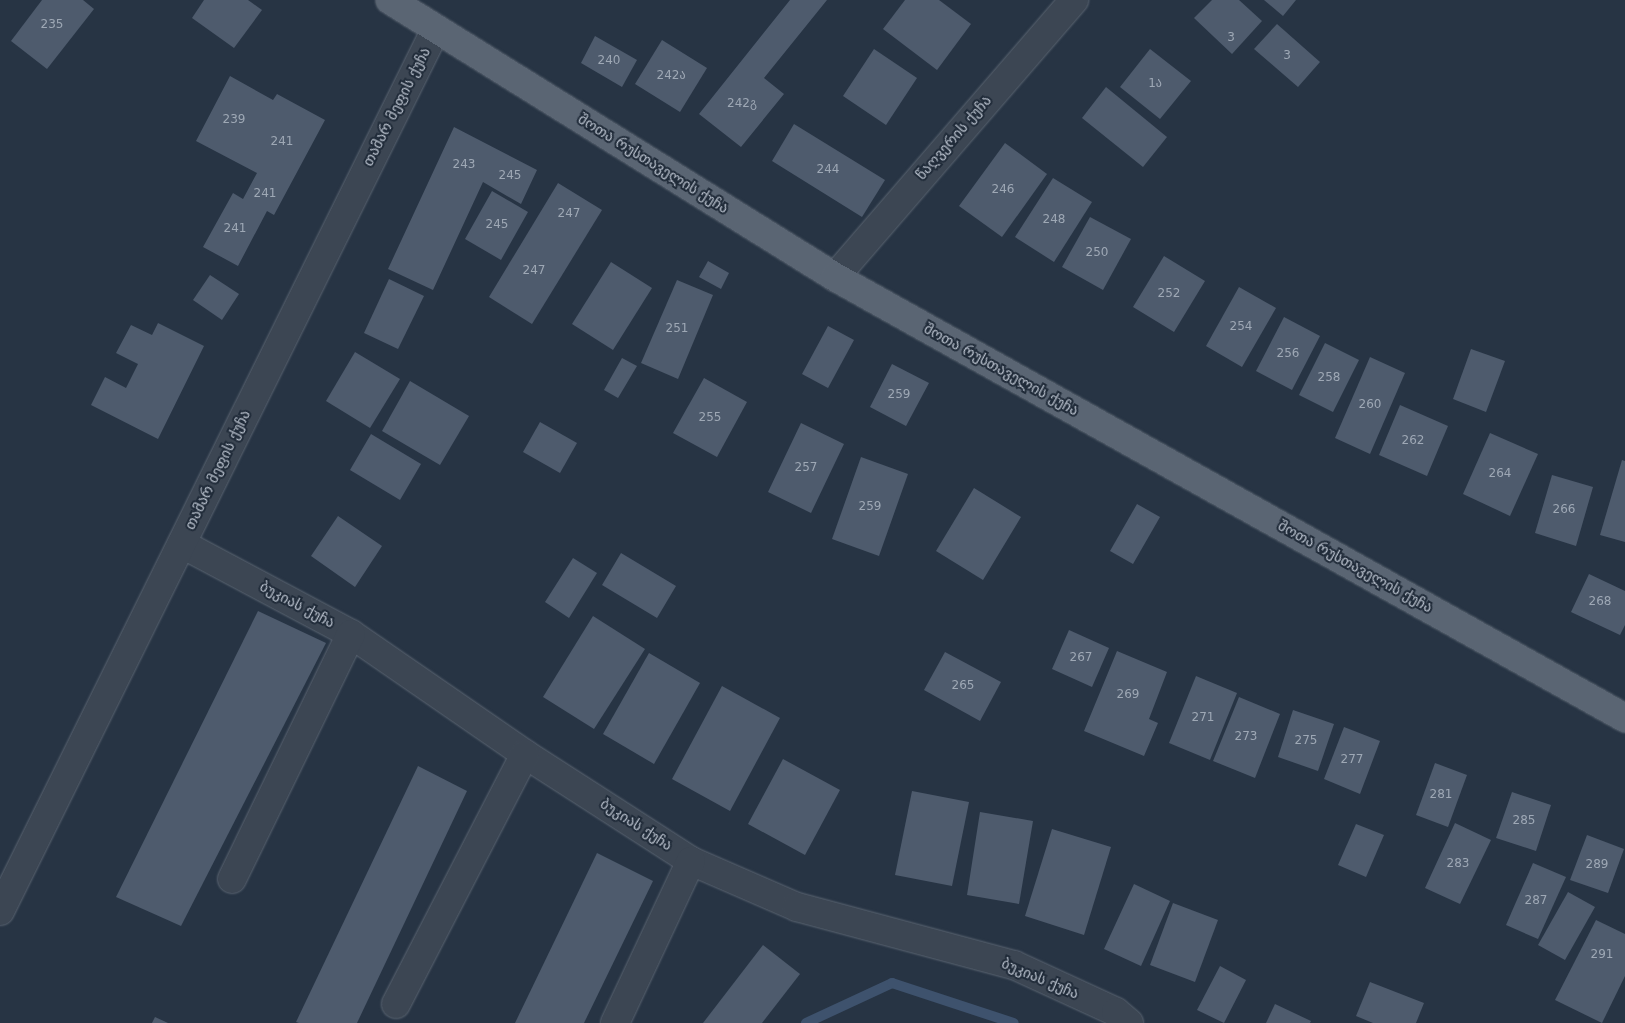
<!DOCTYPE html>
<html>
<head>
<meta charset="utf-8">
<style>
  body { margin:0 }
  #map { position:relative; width:1625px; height:1023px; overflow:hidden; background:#273444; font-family:"DejaVu Sans","Noto Sans Georgian",sans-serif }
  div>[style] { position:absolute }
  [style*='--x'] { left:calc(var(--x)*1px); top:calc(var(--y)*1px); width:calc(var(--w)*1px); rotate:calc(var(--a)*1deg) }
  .stream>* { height:10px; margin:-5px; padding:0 5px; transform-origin:5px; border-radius:5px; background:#3e526d }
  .building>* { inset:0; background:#4e5b6d }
  .roads { filter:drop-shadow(0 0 1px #5a6471) drop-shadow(0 0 1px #5a6471) }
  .minor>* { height:28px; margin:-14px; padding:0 14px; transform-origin:14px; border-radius:14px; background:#3c4653 }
  .major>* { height:28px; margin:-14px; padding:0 14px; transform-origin:14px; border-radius:14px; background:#5a6573 }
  span { translate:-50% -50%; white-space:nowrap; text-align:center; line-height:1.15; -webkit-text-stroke:4px #202b39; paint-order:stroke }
  .number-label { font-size:12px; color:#9ea8b5 }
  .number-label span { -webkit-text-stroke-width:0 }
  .street-label { font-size:15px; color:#b9c1cd }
</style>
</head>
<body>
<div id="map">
  <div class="stream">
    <i style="--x:806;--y:1023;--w:95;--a:-24.9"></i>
    <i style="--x:892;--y:983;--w:128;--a:18.2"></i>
  </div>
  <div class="building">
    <i style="clip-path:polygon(42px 0,83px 0,94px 9px,47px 69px,11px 41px)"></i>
    <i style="clip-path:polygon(204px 0,248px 0,262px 10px,234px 48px,192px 18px)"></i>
    <i style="clip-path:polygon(790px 0,827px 0,764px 78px,784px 94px,741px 147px,699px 114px)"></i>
    <i style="clip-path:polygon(905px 0,939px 0,971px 24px,937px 70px,883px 29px)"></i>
    <i style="clip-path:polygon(1212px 0,1239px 0,1262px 21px,1232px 54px,1194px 18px)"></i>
    <i style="clip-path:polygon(1264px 0,1296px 0,1283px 16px)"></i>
    <i style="clip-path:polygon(1277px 24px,1320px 62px,1298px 87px,1254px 49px)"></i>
    <i style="clip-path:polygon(595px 36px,637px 60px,622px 87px,581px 63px)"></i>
    <i style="clip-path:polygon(662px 40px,707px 68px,680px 112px,635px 84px)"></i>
    <i style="clip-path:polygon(874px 49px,917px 78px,886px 125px,843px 96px)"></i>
    <i style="clip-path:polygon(1150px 49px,1191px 81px,1160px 119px,1120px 87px)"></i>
    <i style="clip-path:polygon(230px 76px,273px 100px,277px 94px,325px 120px,274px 215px,267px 211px,238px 266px,203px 247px,233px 193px,243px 199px,257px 173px,196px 141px)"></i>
    <i style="clip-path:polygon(1106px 87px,1167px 137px,1143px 167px,1082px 118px)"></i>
    <i style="clip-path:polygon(794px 124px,885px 180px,862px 217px,772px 161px)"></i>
    <i style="clip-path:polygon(454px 127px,537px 170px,521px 204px,483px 182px,433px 290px,388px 269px)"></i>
    <i style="clip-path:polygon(1005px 143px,1047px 174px,1002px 237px,959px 206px)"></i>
    <i style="clip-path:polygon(1053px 178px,1092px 202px,1054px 262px,1015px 237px)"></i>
    <i style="clip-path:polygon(558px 183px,602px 210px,532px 324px,489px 297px)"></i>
    <i style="clip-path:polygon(492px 191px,528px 212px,501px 260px,465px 239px)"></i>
    <i style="clip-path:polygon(1090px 217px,1131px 239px,1103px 290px,1062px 267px)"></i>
    <i style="clip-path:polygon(1164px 256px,1205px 281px,1174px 332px,1133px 307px)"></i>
    <i style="clip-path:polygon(708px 261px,729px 273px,721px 289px,699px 277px)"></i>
    <i style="clip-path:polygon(611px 262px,652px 288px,613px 350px,572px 324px)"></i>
    <i style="clip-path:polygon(210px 275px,239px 294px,222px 320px,193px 300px)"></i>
    <i style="clip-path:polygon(389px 279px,424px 296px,398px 349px,364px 333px)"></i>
    <i style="clip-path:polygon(677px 280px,713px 295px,678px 379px,641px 363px)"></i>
    <i style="clip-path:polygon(1239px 287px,1276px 308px,1242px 367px,1206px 346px)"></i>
    <i style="clip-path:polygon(1284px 317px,1320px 336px,1292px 390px,1256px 371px)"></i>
    <i style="clip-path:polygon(158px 323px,204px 346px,158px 439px,91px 405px,105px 377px,126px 388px,138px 364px,116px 353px,131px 325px,152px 335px)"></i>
    <i style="clip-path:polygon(828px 326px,854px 340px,828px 388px,802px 374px)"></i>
    <i style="clip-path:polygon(1325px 343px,1359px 360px,1333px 412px,1299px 395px)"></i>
    <i style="clip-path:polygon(1471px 349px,1505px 361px,1486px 412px,1453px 399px)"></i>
    <i style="clip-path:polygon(355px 352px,400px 379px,370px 428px,326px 401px)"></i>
    <i style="clip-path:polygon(1370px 357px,1405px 373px,1370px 454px,1335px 438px)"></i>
    <i style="clip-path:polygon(622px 358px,637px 366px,618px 398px,604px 390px)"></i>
    <i style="clip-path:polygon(892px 364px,929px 383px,906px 426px,870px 407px)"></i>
    <i style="clip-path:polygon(704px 378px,747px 402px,717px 457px,673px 433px)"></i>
    <i style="clip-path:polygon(410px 381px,469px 416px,440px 465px,382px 431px)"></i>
    <i style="clip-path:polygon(1400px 405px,1448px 426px,1427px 476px,1379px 455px)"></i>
    <i style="clip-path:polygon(540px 422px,577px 443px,560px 473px,523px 452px)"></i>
    <i style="clip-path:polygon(801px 423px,844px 444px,811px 513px,768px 492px)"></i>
    <i style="clip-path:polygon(1490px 433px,1538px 454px,1510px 516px,1463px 494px)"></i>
    <i style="clip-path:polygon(371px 434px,421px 464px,400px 500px,350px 470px)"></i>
    <i style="clip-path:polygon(861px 457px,908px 474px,879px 556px,832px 539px)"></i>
    <i style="clip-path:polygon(1622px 460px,1625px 461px,1625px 542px,1600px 535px)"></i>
    <i style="clip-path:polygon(1552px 475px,1593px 487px,1576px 546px,1535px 533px)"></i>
    <i style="clip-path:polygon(974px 488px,1021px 517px,983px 580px,936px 551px)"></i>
    <i style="clip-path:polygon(1137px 504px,1160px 517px,1133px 564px,1110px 551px)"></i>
    <i style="clip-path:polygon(338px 516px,382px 546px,355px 587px,311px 556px)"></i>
    <i style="clip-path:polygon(621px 553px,676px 586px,657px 618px,602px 585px)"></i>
    <i style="clip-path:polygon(573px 558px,597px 573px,569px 618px,545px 602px)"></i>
    <i style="clip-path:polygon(1589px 574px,1625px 591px,1625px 625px,1620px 635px,1571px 612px)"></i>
    <i style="clip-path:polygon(258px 611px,326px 643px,181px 926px,116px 897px)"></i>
    <i style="clip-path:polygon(593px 616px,645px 649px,594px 729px,543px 697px)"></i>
    <i style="clip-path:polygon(1069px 630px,1109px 648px,1092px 687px,1052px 669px)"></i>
    <i style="clip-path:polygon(1117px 651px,1167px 672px,1149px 719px,1158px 723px,1144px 756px,1084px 731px)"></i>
    <i style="clip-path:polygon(945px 652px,1001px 682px,980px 721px,924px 690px)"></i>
    <i style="clip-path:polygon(649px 653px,700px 683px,654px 764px,603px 734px)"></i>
    <i style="clip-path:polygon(1196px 676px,1237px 693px,1210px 760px,1169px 743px)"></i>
    <i style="clip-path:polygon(722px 686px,780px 718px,730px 811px,672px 779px)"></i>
    <i style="clip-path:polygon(1239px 697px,1280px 714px,1255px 778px,1213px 761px)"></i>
    <i style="clip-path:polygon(1293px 710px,1334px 724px,1318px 771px,1278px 757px)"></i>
    <i style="clip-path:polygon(1344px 727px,1380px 741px,1360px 794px,1324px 779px)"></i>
    <i style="clip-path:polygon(783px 759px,840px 790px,805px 855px,748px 824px)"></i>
    <i style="clip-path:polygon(1435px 763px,1467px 775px,1448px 827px,1416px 815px)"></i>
    <i style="clip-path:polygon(418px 766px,467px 791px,357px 1023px,299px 1023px,296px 1022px)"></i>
    <i style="clip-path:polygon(912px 791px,969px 802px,952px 886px,895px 875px)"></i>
    <i style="clip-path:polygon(1512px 792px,1551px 805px,1536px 851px,1496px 838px)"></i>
    <i style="clip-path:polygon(980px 812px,1033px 821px,1019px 904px,967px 895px)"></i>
    <i style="clip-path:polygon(1455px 823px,1491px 840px,1460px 904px,1425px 888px)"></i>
    <i style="clip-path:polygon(1356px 824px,1384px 835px,1366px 877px,1338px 865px)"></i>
    <i style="clip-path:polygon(1052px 829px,1111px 847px,1084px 935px,1025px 916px)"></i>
    <i style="clip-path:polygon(1587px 835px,1624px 849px,1608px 893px,1570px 880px)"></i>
    <i style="clip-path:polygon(597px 853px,653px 881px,584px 1023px,515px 1023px)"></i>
    <i style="clip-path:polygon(1533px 863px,1566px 877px,1538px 939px,1506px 925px)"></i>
    <i style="clip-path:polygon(1134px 884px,1170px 901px,1141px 966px,1104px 949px)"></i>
    <i style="clip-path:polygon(1568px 892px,1595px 907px,1565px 960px,1538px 945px)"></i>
    <i style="clip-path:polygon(1173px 903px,1218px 920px,1195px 982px,1150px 965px)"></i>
    <i style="clip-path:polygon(1596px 920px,1625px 934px,1625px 976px,1602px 1023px,1555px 1000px)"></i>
    <i style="clip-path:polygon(763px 945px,800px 974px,762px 1023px,703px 1023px)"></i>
    <i style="clip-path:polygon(1220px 966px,1246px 980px,1224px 1023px,1197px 1010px)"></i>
    <i style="clip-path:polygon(1370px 982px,1424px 1003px,1416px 1023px,1373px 1023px,1356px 1016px)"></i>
    <i style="clip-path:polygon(1275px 1004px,1311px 1021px,1310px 1023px,1266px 1023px)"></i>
    <i style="clip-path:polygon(155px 1017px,168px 1023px,152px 1023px)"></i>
  </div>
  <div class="roads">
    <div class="minor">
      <i style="--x:835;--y:277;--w:366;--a:-49.2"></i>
      <i style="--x:182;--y:544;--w:191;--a:28"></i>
      <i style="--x:351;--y:634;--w:211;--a:34.6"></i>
      <i style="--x:525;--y:754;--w:197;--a:32.8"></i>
      <i style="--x:691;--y:861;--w:116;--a:23.5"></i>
      <i style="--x:797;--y:907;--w:225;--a:15"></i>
      <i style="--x:1014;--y:965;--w:112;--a:24.7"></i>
      <i style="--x:1116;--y:1012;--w:17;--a:40"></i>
      <i style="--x:232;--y:879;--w:272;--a:-64.1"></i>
      <i style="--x:0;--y:911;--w:984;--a:-63.7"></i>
      <i style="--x:396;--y:1004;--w:281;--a:-62.7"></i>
      <i style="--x:615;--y:1023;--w:179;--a:-64.9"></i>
    </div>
    <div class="major">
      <i style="--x:390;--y:0;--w:524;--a:31.9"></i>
      <i style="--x:835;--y:277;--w:905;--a:29.17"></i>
    </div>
  </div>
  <div class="number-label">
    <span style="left:52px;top:25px">235</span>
    <span style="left:1231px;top:38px">3</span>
    <span style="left:1287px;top:56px">3</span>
    <span style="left:609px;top:61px">240</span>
    <span style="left:671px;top:76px">242ა</span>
    <span style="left:1155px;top:84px">1ა</span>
    <span style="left:742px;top:104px">242გ</span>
    <span style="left:234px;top:120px">239</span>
    <span style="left:282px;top:142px">241</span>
    <span style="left:464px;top:165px">243</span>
    <span style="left:828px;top:170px">244</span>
    <span style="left:510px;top:176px">245</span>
    <span style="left:1003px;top:190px">246</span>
    <span style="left:265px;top:194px">241</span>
    <span style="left:569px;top:214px">247</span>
    <span style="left:1054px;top:220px">248</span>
    <span style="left:497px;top:225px">245</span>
    <span style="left:235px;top:229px">241</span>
    <span style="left:1097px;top:253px">250</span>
    <span style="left:534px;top:271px">247</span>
    <span style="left:1169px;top:294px">252</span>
    <span style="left:1241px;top:327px">254</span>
    <span style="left:677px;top:329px">251</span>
    <span style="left:1288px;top:354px">256</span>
    <span style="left:1329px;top:378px">258</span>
    <span style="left:899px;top:395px">259</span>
    <span style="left:1370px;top:405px">260</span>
    <span style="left:710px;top:418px">255</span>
    <span style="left:1413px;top:441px">262</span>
    <span style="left:806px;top:468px">257</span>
    <span style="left:1500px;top:474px">264</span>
    <span style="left:870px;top:507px">259</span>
    <span style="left:1564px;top:510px">266</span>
    <span style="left:1600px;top:602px">268</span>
    <span style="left:1081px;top:658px">267</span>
    <span style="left:963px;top:686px">265</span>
    <span style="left:1128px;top:695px">269</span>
    <span style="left:1203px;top:718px">271</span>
    <span style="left:1246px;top:737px">273</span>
    <span style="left:1306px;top:741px">275</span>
    <span style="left:1352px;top:760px">277</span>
    <span style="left:1441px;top:795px">281</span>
    <span style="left:1524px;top:821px">285</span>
    <span style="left:1458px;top:864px">283</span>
    <span style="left:1597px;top:865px">289</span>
    <span style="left:1536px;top:901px">287</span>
    <span style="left:1602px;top:955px">291</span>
  </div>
  <div class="street-label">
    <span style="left:397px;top:107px;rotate:-63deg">თამარ მეფის ქუჩა</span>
    <span style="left:954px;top:138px;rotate:-49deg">წაღვერის ქუჩა</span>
    <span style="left:653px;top:164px;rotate:32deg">შოთა რუსთაველის ქუჩა</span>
    <span style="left:1001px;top:370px;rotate:29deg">შოთა რუსთაველის ქუჩა</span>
    <span style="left:218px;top:470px;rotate:-64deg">თამარ მეფის ქუჩა</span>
    <span style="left:1355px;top:567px;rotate:29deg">შოთა რუსთაველის ქუჩა</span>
    <span style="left:297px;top:605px;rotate:28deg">ბუკიას ქუჩა</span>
    <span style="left:636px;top:825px;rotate:33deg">ბუკიას ქუჩა</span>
    <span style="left:1040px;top:979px;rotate:23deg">ბუკიას ქუჩა</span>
  </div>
</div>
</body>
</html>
